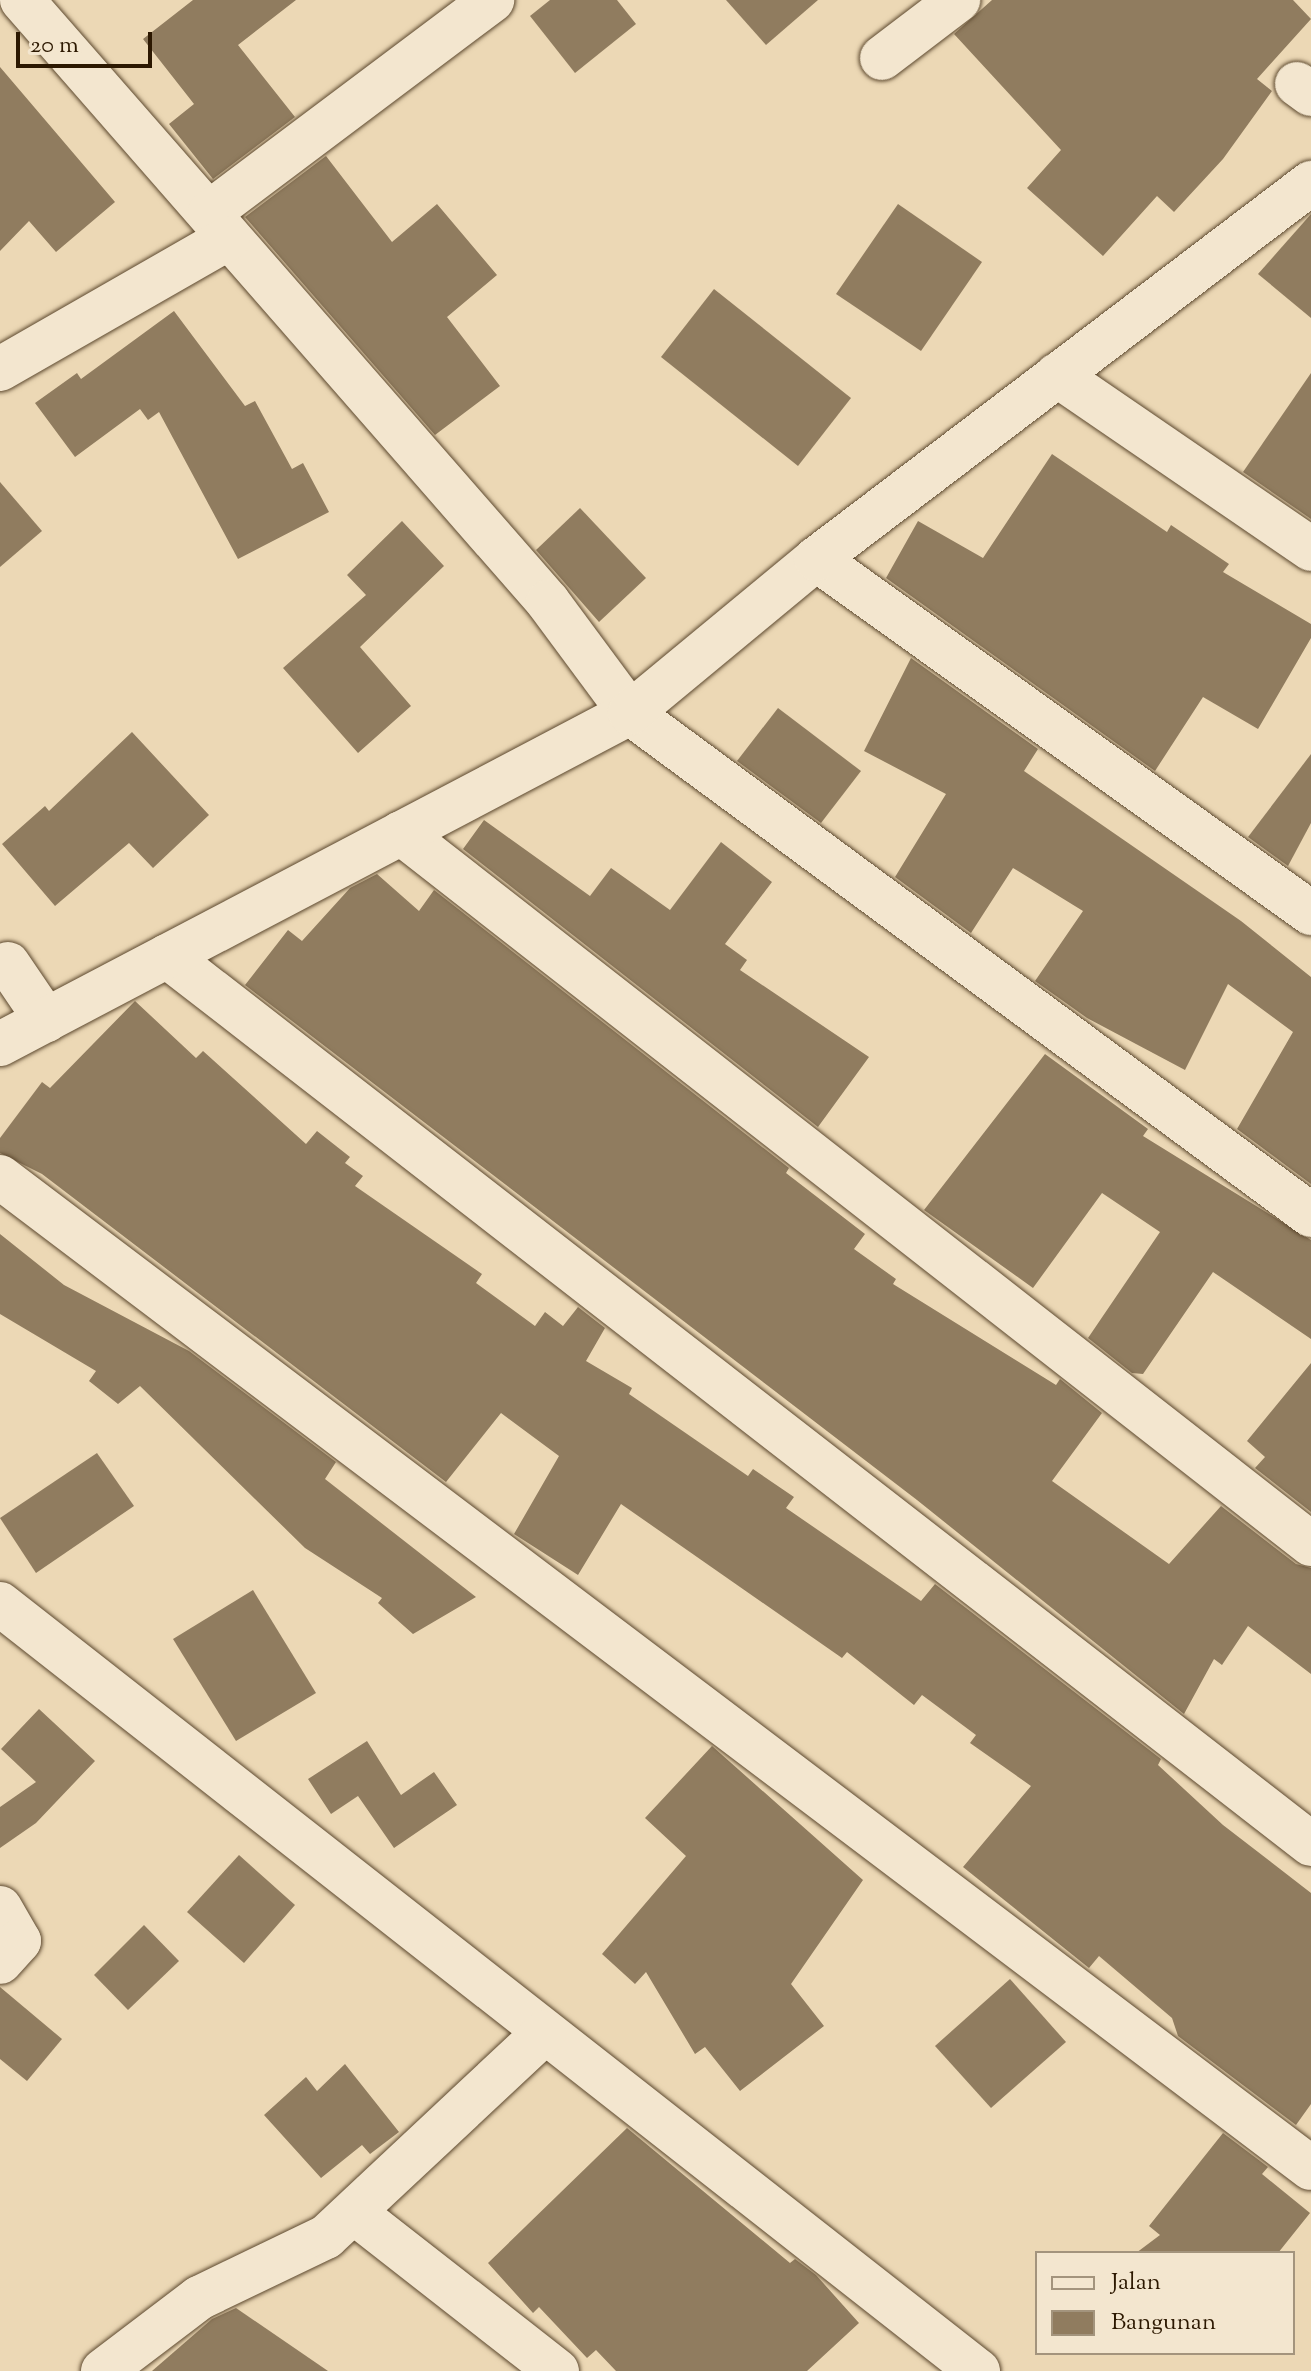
<!DOCTYPE html>
<html>
<head>
<meta charset="utf-8">
<style>
  body { margin:0 }
  #map { position:relative; width:1311px; height:2371px; overflow:hidden; background:#ecd8b5; font-family:"Sorts Mill Goudy",serif }
  div>[style] { position:absolute }
  [style*='--x'] { left:calc(var(--x)*1px); top:calc(var(--y)*1px); width:calc(var(--w)*1px); rotate:calc(var(--a)*1deg) }
  .building>* { inset:0; background:#907c5f }
  .roads { filter:drop-shadow(0 0 2px #5c482e) drop-shadow(0 0 2px #5c482e) }
  .minor>* { height:44px; margin:-22px; padding:0 22px; transform-origin:22px; border-radius:22px; background:#f3e6cf }
  span { translate:-50% -50%; white-space:nowrap; text-align:center; line-height:1.15; -webkit-text-stroke:8px #f3e6cf; paint-order:stroke }
  .legend { position:absolute; left:1035px; top:2251px; width:260px; height:104px; box-sizing:border-box; background:#f3e6cf; border:2px solid #a3947d; margin:0; padding:10px 14px; list-style:none; font-size:24px; color:#2c1801 }
  .legend li { display:flex; align-items:center; gap:16px; height:40px }
  .legend b { width:40px; border:2px solid #a3947d }
  .scale { position:absolute; left:16px; top:32px; width:136px; height:36px; box-sizing:border-box; border:4px solid #2c1801; border-top:0; padding-left:10px; font-size:24px; line-height:28px; white-space:nowrap; color:#2c1801; -webkit-text-stroke:6px #f3e6cf; paint-order:stroke }
</style>
</head>
<body>
<div id="map">
  <div class="building">
    <i style="clip-path:polygon(193px 0,296px 0,238px 45px,295px 117px,213px 179px,169px 124px,194px 104px,143px 39px)"></i>
    <i style="clip-path:polygon(550px 0,617px 0,636px 24px,575px 73px,530px 16px)"></i>
    <i style="clip-path:polygon(726px 0,818px 0,766px 45px)"></i>
    <i style="clip-path:polygon(992px 0,1293px 0,1311px 19px,1257px 79px,1272px 91px,1223px 159px,1174px 212px,1157px 196px,1103px 256px,1027px 188px,1061px 150px,954px 34px)"></i>
    <i style="clip-path:polygon(0 67px,115px 202px,56px 252px,29px 221px,0 251px)"></i>
    <i style="clip-path:polygon(326px 156px,392px 242px,437px 204px,497px 275px,447px 317px,500px 386px,435px 435px,245px 217px)"></i>
    <i style="clip-path:polygon(898px 204px,982px 262px,921px 351px,836px 294px)"></i>
    <i style="clip-path:polygon(1311px 214px,1311px 318px,1258px 274px)"></i>
    <i style="clip-path:polygon(714px 289px,851px 398px,798px 466px,661px 357px)"></i>
    <i style="clip-path:polygon(174px 311px,245px 406px,255px 401px,292px 469px,303px 463px,329px 512px,238px 559px,159px 412px,148px 420px,140px 409px,75px 457px,35px 403px,77px 373px,81px 379px)"></i>
    <i style="clip-path:polygon(1311px 373px,1311px 519px,1243px 472px)"></i>
    <i style="clip-path:polygon(1052px 454px,1167px 532px,1171px 525px,1229px 564px,1223px 572px,1311px 624px,1311px 638px,1258px 729px,1203px 697px,1155px 771px,886px 578px,918px 521px,983px 558px)"></i>
    <i style="clip-path:polygon(0 482px,42px 531px,0 567px)"></i>
    <i style="clip-path:polygon(580px 508px,646px 578px,599px 622px,536px 550px)"></i>
    <i style="clip-path:polygon(402px 521px,444px 566px,360px 647px,411px 706px,358px 753px,283px 668px,366px 595px,347px 575px)"></i>
    <i style="clip-path:polygon(911px 658px,1038px 749px,1024px 771px,1241px 921px,1311px 977px,1311px 1184px,1237px 1129px,1293px 1032px,1228px 984px,1185px 1070px,1087px 1018px,1035px 981px,1083px 911px,1013px 868px,971px 933px,895px 877px,946px 794px,864px 751px)"></i>
    <i style="clip-path:polygon(778px 708px,861px 771px,821px 823px,737px 761px)"></i>
    <i style="clip-path:polygon(132px 732px,209px 815px,153px 868px,129px 843px,55px 906px,2px 844px,45px 806px,49px 811px)"></i>
    <i style="clip-path:polygon(1311px 754px,1311px 823px,1288px 866px,1248px 837px)"></i>
    <i style="clip-path:polygon(484px 820px,590px 896px,611px 868px,670px 910px,721px 842px,772px 882px,725px 944px,747px 960px,740px 970px,869px 1057px,818px 1127px,463px 849px)"></i>
    <i style="clip-path:polygon(377px 874px,419px 911px,434px 890px,789px 1168px,786px 1173px,865px 1234px,854px 1249px,896px 1279px,893px 1284px,1056px 1385px,1060px 1379px,1102px 1413px,1052px 1481px,1169px 1564px,1221px 1506px,1296px 1564px,1311px 1568px,1311px 1674px,1248px 1626px,1222px 1665px,1214px 1659px,1184px 1714px,917px 1500px,245px 985px,288px 930px,302px 941px,350px 888px)"></i>
    <i style="clip-path:polygon(135px 1001px,196px 1058px,203px 1051px,306px 1144px,317px 1131px,350px 1157px,345px 1163px,363px 1176px,355px 1186px,482px 1274px,476px 1283px,535px 1326px,545px 1312px,563px 1326px,578px 1307px,605px 1328px,586px 1361px,632px 1388px,629px 1394px,748px 1476px,753px 1469px,794px 1497px,786px 1508px,921px 1601px,935px 1584px,1161px 1759px,1158px 1765px,1223px 1825px,1311px 1893px,1311px 2104px,1296px 2125px,1178px 2036px,1172px 2018px,1099px 1956px,1089px 1968px,963px 1867px,1031px 1786px,970px 1743px,976px 1735px,922px 1695px,914px 1705px,847px 1652px,842px 1658px,621px 1504px,578px 1575px,514px 1534px,559px 1456px,501px 1413px,446px 1482px,42px 1174px,0 1153px,0 1138px,42px 1082px,50px 1088px)"></i>
    <i style="clip-path:polygon(1045px 1054px,1148px 1129px,1143px 1136px,1311px 1240px,1311px 1339px,1213px 1272px,1143px 1374px,1132px 1373px,1088px 1338px,1160px 1232px,1102px 1193px,1033px 1288px,924px 1210px)"></i>
    <i style="clip-path:polygon(0 1234px,64px 1285px,189px 1351px,336px 1462px,325px 1479px,476px 1597px,413px 1634px,378px 1603px,382px 1598px,305px 1548px,140px 1386px,118px 1404px,89px 1381px,96px 1371px,0 1314px)"></i>
    <i style="clip-path:polygon(1311px 1363px,1311px 1512px,1255px 1468px,1265px 1457px,1247px 1441px)"></i>
    <i style="clip-path:polygon(97px 1453px,134px 1506px,36px 1573px,0 1518px)"></i>
    <i style="clip-path:polygon(253px 1590px,316px 1693px,236px 1741px,173px 1639px)"></i>
    <i style="clip-path:polygon(39px 1709px,95px 1761px,36px 1823px,0 1848px,0 1807px,36px 1782px,1px 1749px)"></i>
    <i style="clip-path:polygon(367px 1741px,401px 1795px,434px 1772px,457px 1805px,394px 1848px,358px 1796px,331px 1814px,308px 1779px)"></i>
    <i style="clip-path:polygon(712px 1746px,863px 1880px,791px 1984px,824px 2026px,740px 2091px,705px 2047px,695px 2054px,646px 1972px,635px 1984px,602px 1954px,686px 1856px,645px 1818px)"></i>
    <i style="clip-path:polygon(239px 1855px,295px 1905px,244px 1963px,187px 1912px)"></i>
    <i style="clip-path:polygon(144px 1925px,179px 1961px,128px 2010px,94px 1975px)"></i>
    <i style="clip-path:polygon(1010px 1979px,1066px 2042px,991px 2108px,935px 2046px)"></i>
    <i style="clip-path:polygon(0 1987px,62px 2039px,27px 2081px,0 2059px)"></i>
    <i style="clip-path:polygon(345px 2064px,399px 2132px,370px 2154px,362px 2145px,321px 2178px,264px 2115px,306px 2077px,317px 2091px)"></i>
    <i style="clip-path:polygon(627px 2128px,790px 2263px,795px 2259px,816px 2275px,859px 2323px,807px 2371px,616px 2371px,596px 2350px,587px 2358px,539px 2307px,533px 2313px,488px 2263px)"></i>
    <i style="clip-path:polygon(1223px 2133px,1268px 2167px,1262px 2174px,1310px 2213px,1278px 2253px,1136px 2253px,1160px 2235px,1149px 2226px)"></i>
    <i style="clip-path:polygon(236px 2308px,328px 2371px,152px 2371px,212px 2319px)"></i>
  </div>
  <div class="roads">
    <div class="minor">
      <i style="--x:22;--y:0;--w:799;--a:48.85"></i>
      <i style="--x:548;--y:602;--w:138;--a:53.5"></i>
      <i style="--x:630;--y:713;--w:846;--a:36.4"></i>
      <i style="--x:882;--y:58;--w:96;--a:-37.3"></i>
      <i style="--x:1297;--y:84;--w:17;--a:36"></i>
      <i style="--x:210;--y:212;--w:353;--a:-36.9"></i>
      <i style="--x:0;--y:369;--w:262;--a:-29.8"></i>
      <i style="--x:1057;--y:375;--w:308;--a:34.4"></i>
      <i style="--x:816;--y:559;--w:609;--a:35.57"></i>
      <i style="--x:401;--y:833;--w:1155;--a:38"></i>
      <i style="--x:167;--y:956;--w:1448;--a:37.82"></i>
      <i style="--x:8;--y:964;--w:68;--a:55.8"></i>
      <i style="--x:0;--y:1044;--w:712;--a:-27.72"></i>
      <i style="--x:630;--y:713;--w:241;--a:-39.6"></i>
      <i style="--x:816;--y:559;--w:622;--a:-37.22"></i>
      <i style="--x:0;--y:1177;--w:1643;--a:37.09"></i>
      <i style="--x:0;--y:1604;--w:1243;--a:38.11"></i>
      <i style="--x:0;--y:1908;--w:38;--a:60"></i>
      <i style="--x:19;--y:1941;--w:28;--a:132"></i>
      <i style="--x:356;--y:2214;--w:255;--a:38"></i>
      <i style="--x:103;--y:2371;--w:121;--a:-37.2"></i>
      <i style="--x:199;--y:2298;--w:141;--a:-25.7"></i>
      <i style="--x:326;--y:2237;--w:299;--a:-43.1"></i>
    </div>
  </div>
  <ul class="legend">
  <li><b style="height:10px;background:#f3e6cf"></b>Jalan</li>
  <li><b style="height:22px;background:#907c5f"></b>Bangunan</li>
  </ul>
  <div class="scale">20 m</div>
</div>
</body>
</html>
